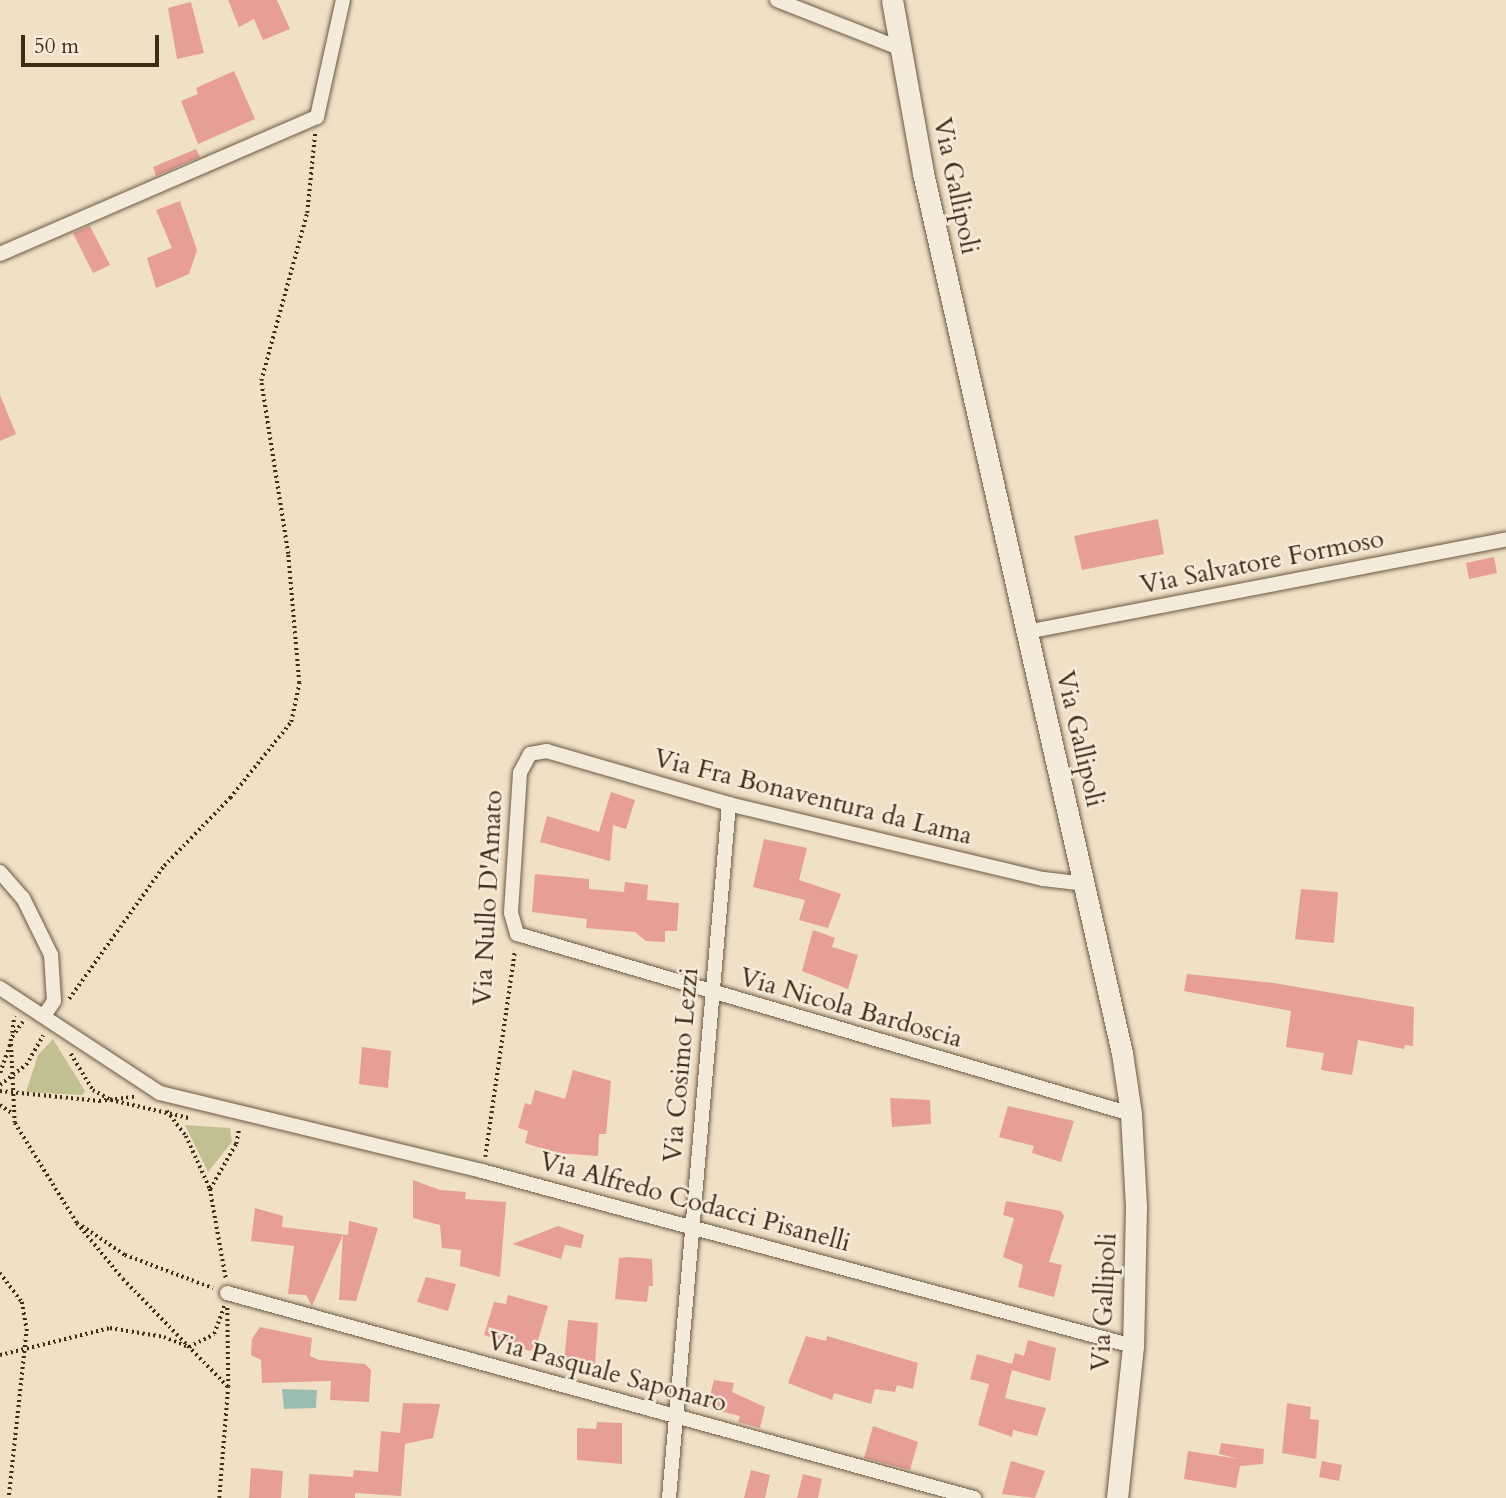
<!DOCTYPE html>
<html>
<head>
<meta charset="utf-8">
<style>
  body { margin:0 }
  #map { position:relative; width:1506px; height:1498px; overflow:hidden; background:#f0e0c6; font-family:Cardo,serif }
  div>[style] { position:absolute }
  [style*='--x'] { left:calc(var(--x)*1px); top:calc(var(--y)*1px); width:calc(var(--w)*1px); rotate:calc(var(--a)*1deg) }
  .green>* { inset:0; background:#c1c090 }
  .water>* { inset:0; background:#9bbdb0 }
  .building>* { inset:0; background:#e69e96 }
  .path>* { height:3.5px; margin-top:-1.75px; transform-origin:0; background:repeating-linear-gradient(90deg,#402b15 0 2px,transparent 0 5.5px) }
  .roads { filter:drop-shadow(0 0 2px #6c5841) drop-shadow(0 0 2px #6c5841) }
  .minor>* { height:14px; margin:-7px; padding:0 7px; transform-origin:7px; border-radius:7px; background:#f5ebda }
  .secondary>* { height:21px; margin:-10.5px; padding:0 10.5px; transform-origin:10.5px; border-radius:10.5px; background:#f5ebda }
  span { translate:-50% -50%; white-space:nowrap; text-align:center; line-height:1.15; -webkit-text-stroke:5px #f5ebda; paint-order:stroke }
  .street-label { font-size:26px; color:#402b15 }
  .scale { position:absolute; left:21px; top:35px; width:138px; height:32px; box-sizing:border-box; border:4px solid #402b15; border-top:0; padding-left:9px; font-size:21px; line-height:24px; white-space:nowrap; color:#402b15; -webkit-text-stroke:5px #f5ebda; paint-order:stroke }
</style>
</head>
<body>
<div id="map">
  <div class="green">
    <i style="clip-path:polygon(53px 1039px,85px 1091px,82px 1095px,26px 1092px,38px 1055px)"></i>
    <i style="clip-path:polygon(185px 1125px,230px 1128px,232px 1142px,208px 1172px)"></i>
  </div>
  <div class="water">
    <i style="clip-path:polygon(282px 1389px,317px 1390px,316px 1408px,284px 1409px)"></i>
  </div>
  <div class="building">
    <i style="clip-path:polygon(228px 0,277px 0,290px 29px,263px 40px,254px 19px,239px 27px)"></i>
    <i style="clip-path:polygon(191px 2px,204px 53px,177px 59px,168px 8px)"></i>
    <i style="clip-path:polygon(234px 71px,255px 119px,198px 144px,181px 101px,198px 94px,196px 88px)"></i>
    <i style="clip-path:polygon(196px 149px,200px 157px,156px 176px,153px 167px)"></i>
    <i style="clip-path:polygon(180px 201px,197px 250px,189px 274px,156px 288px,147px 258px,172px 248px,156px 210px)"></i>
    <i style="clip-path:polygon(90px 226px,110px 265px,93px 273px,73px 233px)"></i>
    <i style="clip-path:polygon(0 395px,16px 434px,0 441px)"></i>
    <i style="clip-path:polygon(1158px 519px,1164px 554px,1082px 570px,1074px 536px)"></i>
    <i style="clip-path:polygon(1494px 557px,1497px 573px,1469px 579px,1466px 563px)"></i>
    <i style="clip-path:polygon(611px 792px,635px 800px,626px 829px,613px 825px,610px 861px,540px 842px,547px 816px,599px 832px)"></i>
    <i style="clip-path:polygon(764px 839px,807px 848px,799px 880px,841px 894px,828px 928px,799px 920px,805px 900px,753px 887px)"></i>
    <i style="clip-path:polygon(535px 874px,589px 879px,589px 889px,624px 892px,625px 882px,648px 885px,647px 900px,679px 903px,677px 931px,665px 931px,665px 942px,646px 941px,635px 932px,586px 928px,587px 919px,532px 912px)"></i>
    <i style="clip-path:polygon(1301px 889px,1338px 892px,1334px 943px,1295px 939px)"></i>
    <i style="clip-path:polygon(813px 930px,835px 938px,832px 947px,858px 955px,848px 989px,802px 971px)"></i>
    <i style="clip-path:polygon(1187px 974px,1274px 983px,1414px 1007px,1413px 1046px,1405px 1045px,1404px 1049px,1358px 1040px,1352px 1075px,1321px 1070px,1324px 1053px,1286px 1047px,1291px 1011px,1184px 991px)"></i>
    <i style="clip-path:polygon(362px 1047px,391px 1051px,388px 1088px,359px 1084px)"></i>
    <i style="clip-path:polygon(573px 1070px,611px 1081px,606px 1134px,599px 1134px,598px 1156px,556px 1153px,525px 1143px,528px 1131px,518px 1128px,525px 1103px,531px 1105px,535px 1090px,565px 1099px)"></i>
    <i style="clip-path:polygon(890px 1098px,930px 1100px,931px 1124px,892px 1127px)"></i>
    <i style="clip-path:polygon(1008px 1106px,1074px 1121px,1061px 1162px,1032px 1153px,1034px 1146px,999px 1137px)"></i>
    <i style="clip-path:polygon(413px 1180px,440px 1190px,466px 1192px,465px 1199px,506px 1202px,500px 1277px,460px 1266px,461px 1250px,442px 1248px,440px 1225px,413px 1218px)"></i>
    <i style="clip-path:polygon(1006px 1201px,1061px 1211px,1064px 1216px,1049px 1262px,1062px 1265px,1054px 1297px,1018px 1287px,1023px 1265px,1003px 1257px,1014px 1218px,1003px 1215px)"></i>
    <i style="clip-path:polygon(255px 1208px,283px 1216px,282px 1227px,348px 1235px,349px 1221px,378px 1228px,356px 1301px,339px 1300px,343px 1235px,312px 1306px,306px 1295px,288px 1294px,294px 1246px,251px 1241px)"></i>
    <i style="clip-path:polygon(558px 1226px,584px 1235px,581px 1248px,565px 1245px,561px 1259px,512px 1244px)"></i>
    <i style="clip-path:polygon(628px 1257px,652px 1259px,653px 1286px,649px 1286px,647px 1302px,615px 1299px,619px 1258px)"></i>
    <i style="clip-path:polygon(426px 1277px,456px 1284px,448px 1311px,417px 1302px)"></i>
    <i style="clip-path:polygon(508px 1295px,548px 1306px,536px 1347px,530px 1351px,484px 1335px,494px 1302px,506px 1304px)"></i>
    <i style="clip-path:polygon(568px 1320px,598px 1323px,595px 1364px,564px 1362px)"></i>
    <i style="clip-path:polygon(260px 1327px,312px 1338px,310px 1356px,319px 1360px,365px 1364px,371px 1370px,369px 1402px,330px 1400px,331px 1381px,262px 1383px,261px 1360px,251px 1355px,252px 1339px)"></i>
    <i style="clip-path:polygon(806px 1336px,826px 1341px,827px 1336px,918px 1363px,913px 1389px,897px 1385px,895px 1392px,875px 1389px,871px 1404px,834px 1393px,832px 1400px,788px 1383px)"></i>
    <i style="clip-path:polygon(1028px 1340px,1056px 1348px,1050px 1381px,1012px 1370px,1005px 1398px,1046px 1408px,1037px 1436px,1013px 1430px,1012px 1437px,978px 1425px,989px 1384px,970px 1379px,977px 1354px,1012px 1364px,1015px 1353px,1024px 1356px)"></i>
    <i style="clip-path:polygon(714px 1380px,734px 1383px,732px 1392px,765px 1407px,760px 1428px,738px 1422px,740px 1416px,707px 1408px)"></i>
    <i style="clip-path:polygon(403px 1403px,440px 1404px,433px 1438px,405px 1444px,401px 1496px,355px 1493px,355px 1498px,308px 1498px,309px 1474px,353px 1477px,354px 1470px,378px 1472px,381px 1431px,400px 1433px)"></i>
    <i style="clip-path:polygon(1287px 1403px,1311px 1407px,1310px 1419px,1319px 1420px,1316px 1459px,1282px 1453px)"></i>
    <i style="clip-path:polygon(597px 1422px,622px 1423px,622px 1464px,577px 1460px,577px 1428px,596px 1429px)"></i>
    <i style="clip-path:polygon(873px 1426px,918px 1442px,910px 1470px,864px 1458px)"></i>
    <i style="clip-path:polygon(1221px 1443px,1264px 1449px,1263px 1464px,1240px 1466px,1236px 1488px,1184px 1479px,1188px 1451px,1239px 1459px,1219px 1454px)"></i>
    <i style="clip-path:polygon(1011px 1461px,1045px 1471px,1035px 1498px,1002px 1494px)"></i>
    <i style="clip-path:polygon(1322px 1461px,1342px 1465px,1339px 1481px,1319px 1477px)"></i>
    <i style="clip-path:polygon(251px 1468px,283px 1471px,281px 1498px,249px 1498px)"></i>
    <i style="clip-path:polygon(751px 1470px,770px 1475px,765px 1498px,744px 1498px)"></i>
    <i style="clip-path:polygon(803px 1474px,822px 1479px,818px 1498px,797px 1498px)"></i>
  </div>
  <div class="path">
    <i style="--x:69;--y:999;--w:163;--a:-54.5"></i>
    <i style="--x:164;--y:866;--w:95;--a:-45.9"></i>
    <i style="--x:230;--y:798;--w:97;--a:-51.2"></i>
    <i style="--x:291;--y:722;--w:40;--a:-78"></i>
    <i style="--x:299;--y:683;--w:129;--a:-94.9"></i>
    <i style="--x:288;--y:554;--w:175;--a:-98.9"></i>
    <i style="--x:261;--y:381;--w:174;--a:-74.7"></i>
    <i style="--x:307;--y:213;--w:80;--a:-84.3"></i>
    <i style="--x:23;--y:1022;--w:21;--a:125"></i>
    <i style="--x:11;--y:1039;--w:84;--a:87.3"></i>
    <i style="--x:15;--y:1123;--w:118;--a:58.2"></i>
    <i style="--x:77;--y:1223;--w:72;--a:50.6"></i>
    <i style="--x:123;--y:1279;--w:151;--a:45.8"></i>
    <i style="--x:12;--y:1033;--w:17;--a:-83"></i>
    <i style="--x:71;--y:1054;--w:42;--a:58.6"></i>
    <i style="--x:93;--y:1090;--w:21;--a:29"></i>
    <i style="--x:111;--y:1100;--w:80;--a:13"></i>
    <i style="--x:0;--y:1073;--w:31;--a:-71"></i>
    <i style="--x:0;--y:1085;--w:33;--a:-38"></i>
    <i style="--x:26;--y:1065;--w:34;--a:-60"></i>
    <i style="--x:0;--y:1091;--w:100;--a:5.8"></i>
    <i style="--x:99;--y:1101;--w:38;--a:-7"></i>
    <i style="--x:0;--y:1105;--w:14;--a:34"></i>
    <i style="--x:167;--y:1111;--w:31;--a:53"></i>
    <i style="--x:186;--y:1136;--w:58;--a:65.6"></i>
    <i style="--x:210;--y:1189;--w:91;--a:79.9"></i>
    <i style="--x:485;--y:1157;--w:209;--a:-81.8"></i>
    <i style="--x:210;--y:1189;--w:52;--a:-60"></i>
    <i style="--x:236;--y:1144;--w:16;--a:-79"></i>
    <i style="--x:82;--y:1226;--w:52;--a:34"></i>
    <i style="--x:125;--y:1255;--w:94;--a:20.6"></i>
    <i style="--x:0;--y:1273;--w:36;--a:53"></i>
    <i style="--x:22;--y:1302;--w:27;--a:80"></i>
    <i style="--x:27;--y:1329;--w:170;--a:96.1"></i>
    <i style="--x:0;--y:1355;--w:113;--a:-13.8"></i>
    <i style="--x:110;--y:1328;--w:55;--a:9.5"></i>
    <i style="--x:164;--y:1337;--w:27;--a:22"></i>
    <i style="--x:189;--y:1347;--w:28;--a:-27"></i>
    <i style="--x:214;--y:1334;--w:30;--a:-70"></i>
    <i style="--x:219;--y:1498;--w:111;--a:-85.4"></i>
    <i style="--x:228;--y:1387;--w:80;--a:-90.7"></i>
  </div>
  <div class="roads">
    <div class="minor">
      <i style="--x:777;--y:0;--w:131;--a:21.5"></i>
      <i style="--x:0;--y:254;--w:345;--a:-23.4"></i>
      <i style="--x:317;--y:117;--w:120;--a:-77.5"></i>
      <i style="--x:1026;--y:632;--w:489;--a:-10.9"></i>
      <i style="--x:0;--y:872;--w:35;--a:49"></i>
      <i style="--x:23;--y:898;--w:64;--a:63.8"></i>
      <i style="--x:51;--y:955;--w:46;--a:86.3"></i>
      <i style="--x:54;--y:1001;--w:18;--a:124"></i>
      <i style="--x:1086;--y:884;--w:43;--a:-173.4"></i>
      <i style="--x:1043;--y:879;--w:323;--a:-166.6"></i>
      <i style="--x:729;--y:804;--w:190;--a:-163.8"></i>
      <i style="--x:547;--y:751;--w:17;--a:170"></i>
      <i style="--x:530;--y:754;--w:21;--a:118"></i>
      <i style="--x:520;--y:773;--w:140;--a:93.7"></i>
      <i style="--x:511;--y:913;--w:22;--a:74"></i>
      <i style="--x:517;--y:934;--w:640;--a:16.34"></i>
      <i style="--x:0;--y:988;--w:191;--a:33.3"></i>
      <i style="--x:160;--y:1093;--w:331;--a:13.6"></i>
      <i style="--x:482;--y:1171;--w:674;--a:15.05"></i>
      <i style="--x:227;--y:1293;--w:775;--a:15.35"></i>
      <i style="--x:669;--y:1498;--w:697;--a:-85.06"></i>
    </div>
    <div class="secondary">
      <i style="--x:892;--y:0;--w:176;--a:79.8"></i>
      <i style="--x:923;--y:173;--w:902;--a:77.26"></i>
      <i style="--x:1122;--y:1053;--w:62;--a:81.6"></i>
      <i style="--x:1131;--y:1114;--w:93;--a:86.9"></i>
      <i style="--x:1136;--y:1207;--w:139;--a:91.2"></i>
      <i style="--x:1133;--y:1346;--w:153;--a:96"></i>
    </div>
  </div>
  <div class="street-label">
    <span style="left:956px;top:186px;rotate:78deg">Via Gallipoli</span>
    <span style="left:1262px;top:562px;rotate:-11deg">Via Salvatore Formoso</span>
    <span style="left:1080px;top:739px;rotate:77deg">Via Gallipoli</span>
    <span style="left:813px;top:797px;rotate:14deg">Via Fra Bonaventura da Lama</span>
    <span style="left:488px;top:898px;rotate:-87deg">Via Nullo D'Amato</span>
    <span style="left:851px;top:1008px;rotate:16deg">Via Nicola Bardoscia</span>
    <span style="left:681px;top:1065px;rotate:-85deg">Via Cosimo Lezzi</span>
    <span style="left:695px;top:1202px;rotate:15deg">Via Alfredo Codacci Pisanelli</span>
    <span style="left:1104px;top:1302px;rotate:-87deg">Via Gallipoli</span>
    <span style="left:607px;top:1372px;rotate:15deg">Via Pasquale Saponaro</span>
  </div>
  <div class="scale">50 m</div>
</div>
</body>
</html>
